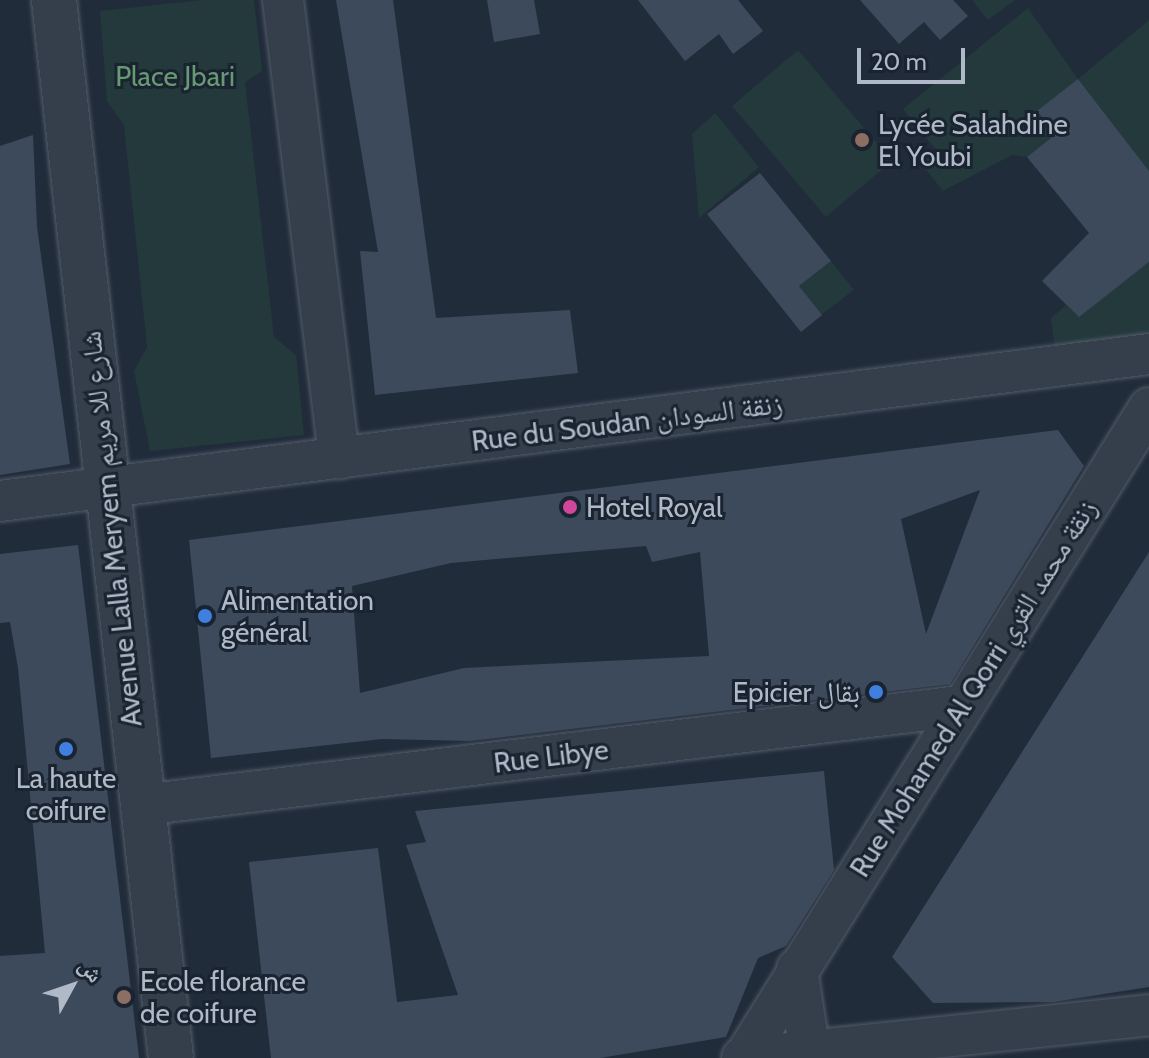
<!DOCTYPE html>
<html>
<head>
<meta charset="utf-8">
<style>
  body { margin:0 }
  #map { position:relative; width:1149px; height:1058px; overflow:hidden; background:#212c3b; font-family:Cabin,"Noto Naskh Arabic",sans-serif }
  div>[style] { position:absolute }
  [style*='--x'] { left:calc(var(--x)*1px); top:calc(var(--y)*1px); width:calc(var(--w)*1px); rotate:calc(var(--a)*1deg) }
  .green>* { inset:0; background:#23393c }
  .building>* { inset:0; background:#3d4a5b }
  .roads { filter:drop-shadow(0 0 2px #535c69) drop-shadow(0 0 2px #535c69) }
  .minor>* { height:40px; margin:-20px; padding:0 20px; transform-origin:20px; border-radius:20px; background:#353e4b }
  .tertiary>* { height:44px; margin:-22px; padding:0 22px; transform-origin:22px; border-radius:22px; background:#353e4b }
  .dots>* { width:22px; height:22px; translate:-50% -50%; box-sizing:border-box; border:4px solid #1a2330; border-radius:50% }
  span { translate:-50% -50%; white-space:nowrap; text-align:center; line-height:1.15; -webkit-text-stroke:6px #1a2330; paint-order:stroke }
  .park-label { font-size:28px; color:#679973 }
  .poi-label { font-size:28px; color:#b0b9c7 }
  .left { translate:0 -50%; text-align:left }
  .right { translate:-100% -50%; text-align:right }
  .street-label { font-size:28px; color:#b0b9c7 }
  .north { position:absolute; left:32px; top:946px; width:80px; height:80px; -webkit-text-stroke:6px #1a2330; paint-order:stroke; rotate:50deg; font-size:22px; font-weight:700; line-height:32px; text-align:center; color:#b0b9c7 }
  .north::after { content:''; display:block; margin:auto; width:28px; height:36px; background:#b0b9c7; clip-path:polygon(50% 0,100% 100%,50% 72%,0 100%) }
  .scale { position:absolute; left:857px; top:48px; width:108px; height:36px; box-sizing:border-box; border:4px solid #b0b9c7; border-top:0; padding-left:10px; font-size:24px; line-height:28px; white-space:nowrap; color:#b0b9c7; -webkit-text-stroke:6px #1a2330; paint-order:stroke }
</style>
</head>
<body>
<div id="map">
  <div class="green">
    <i style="clip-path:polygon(202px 0,254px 0,262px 71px,245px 82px,274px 337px,296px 355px,304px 435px,150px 451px,134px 371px,147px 347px,124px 125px,107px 101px,100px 11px)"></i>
    <i style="clip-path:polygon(972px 0,1015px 0,988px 20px)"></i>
    <i style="clip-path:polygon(1028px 8px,1078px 79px,1149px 20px,1149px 171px,1078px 79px,1056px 134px,1027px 157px,1012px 155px,943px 191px,921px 163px,937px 151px,903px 109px)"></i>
    <i style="clip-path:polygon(798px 50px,892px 161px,826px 217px,732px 106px)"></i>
    <i style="clip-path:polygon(715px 113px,759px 167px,699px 218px,692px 134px)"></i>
    <i style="clip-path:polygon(831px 261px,854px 290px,821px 315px,799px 286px)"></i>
    <i style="clip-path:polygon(1149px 262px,1149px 339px,1055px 349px,1051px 318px,1066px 305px,1078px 316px)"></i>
  </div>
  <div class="building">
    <i style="clip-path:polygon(336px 0,393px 0,436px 318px,570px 310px,578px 373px,375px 395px,360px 251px,378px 252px)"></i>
    <i style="clip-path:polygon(487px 0,534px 0,540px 34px,494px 42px)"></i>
    <i style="clip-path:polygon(638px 0,738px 0,763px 31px,733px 54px,719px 34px,685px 61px)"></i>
    <i style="clip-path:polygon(860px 0,953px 0,968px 16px,940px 40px,924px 22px,899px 44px)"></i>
    <i style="clip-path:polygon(1078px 79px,1149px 171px,1149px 262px,1079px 317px,1042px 281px,1089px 233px,1027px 157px,1056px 134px,1037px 111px)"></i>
    <i style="clip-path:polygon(33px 135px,37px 227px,70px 464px,0 475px,0 146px)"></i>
    <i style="clip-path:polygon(760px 173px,831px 261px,799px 286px,822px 315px,801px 332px,707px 214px)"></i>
    <i style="clip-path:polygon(evenodd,1058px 430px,1084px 466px,950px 684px,470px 741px,382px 739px,211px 758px,189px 540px,1058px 430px,980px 490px,926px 634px,901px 519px,980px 490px,1058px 430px,646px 546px,652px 562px,700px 552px,709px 656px,464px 668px,360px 693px,352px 586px,451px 563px,646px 546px)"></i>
    <i style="clip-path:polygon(78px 545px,139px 1058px,0 1058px,0 956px,45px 953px,18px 668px,10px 622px,0 623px,0 554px)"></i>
    <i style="clip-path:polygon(1149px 552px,1149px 987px,1053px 1002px,933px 1003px,892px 957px)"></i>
    <i style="clip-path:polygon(824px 771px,834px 870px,786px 946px,758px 958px,726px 1037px,600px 1058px,271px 1058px,249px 862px,378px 848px,397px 1002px,458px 995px,406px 845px,426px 842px,415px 811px)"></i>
  </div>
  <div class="roads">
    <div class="minor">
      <i style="--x:283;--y:0;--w:462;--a:83"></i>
      <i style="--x:0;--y:501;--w:1158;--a:-7.29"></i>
      <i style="--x:142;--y:805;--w:824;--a:-6.9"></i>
      <i style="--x:797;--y:969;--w:90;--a:81.1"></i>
      <i style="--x:742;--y:1058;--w:409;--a:-6"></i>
      <i style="--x:744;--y:1058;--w:766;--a:-58.07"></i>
    </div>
    <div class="tertiary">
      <i style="--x:54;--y:0;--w:1064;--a:83.69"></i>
    </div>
  </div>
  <div class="dots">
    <i style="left:862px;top:140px;background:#8d6e63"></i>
    <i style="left:570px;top:507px;background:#d1479c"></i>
    <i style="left:205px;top:616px;background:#3f7fe0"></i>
    <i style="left:876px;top:692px;background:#3f7fe0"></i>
    <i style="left:66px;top:749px;background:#3f7fe0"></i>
    <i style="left:124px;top:997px;background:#8d6e63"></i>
  </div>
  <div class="park-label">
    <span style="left:175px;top:76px">Place Jbari</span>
  </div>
  <div class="poi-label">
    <span class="left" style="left:878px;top:140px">Lycée Salahdine<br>El Youbi</span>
    <span class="left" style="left:586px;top:507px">Hotel Royal</span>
    <span class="left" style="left:221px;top:616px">Alimentation<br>général</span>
    <span class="right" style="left:860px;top:692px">Epicier بقال</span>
    <span style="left:66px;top:794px">La haute<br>coifure</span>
    <span class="left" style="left:140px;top:997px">Ecole florance<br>de coifure</span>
  </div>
  <div class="street-label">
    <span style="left:627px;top:422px;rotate:-7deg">Rue du Soudan زنقة السودان</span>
    <span style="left:111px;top:529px;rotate:-96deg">Avenue Lalla Meryem شارع للا مريم</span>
    <span style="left:973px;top:688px;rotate:-58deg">Rue Mohamed Al Qorri زنقة محمد القري</span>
    <span style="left:551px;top:756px;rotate:-7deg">Rue Libye</span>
  </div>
  <div class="north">ش</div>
  <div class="scale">20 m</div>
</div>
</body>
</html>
